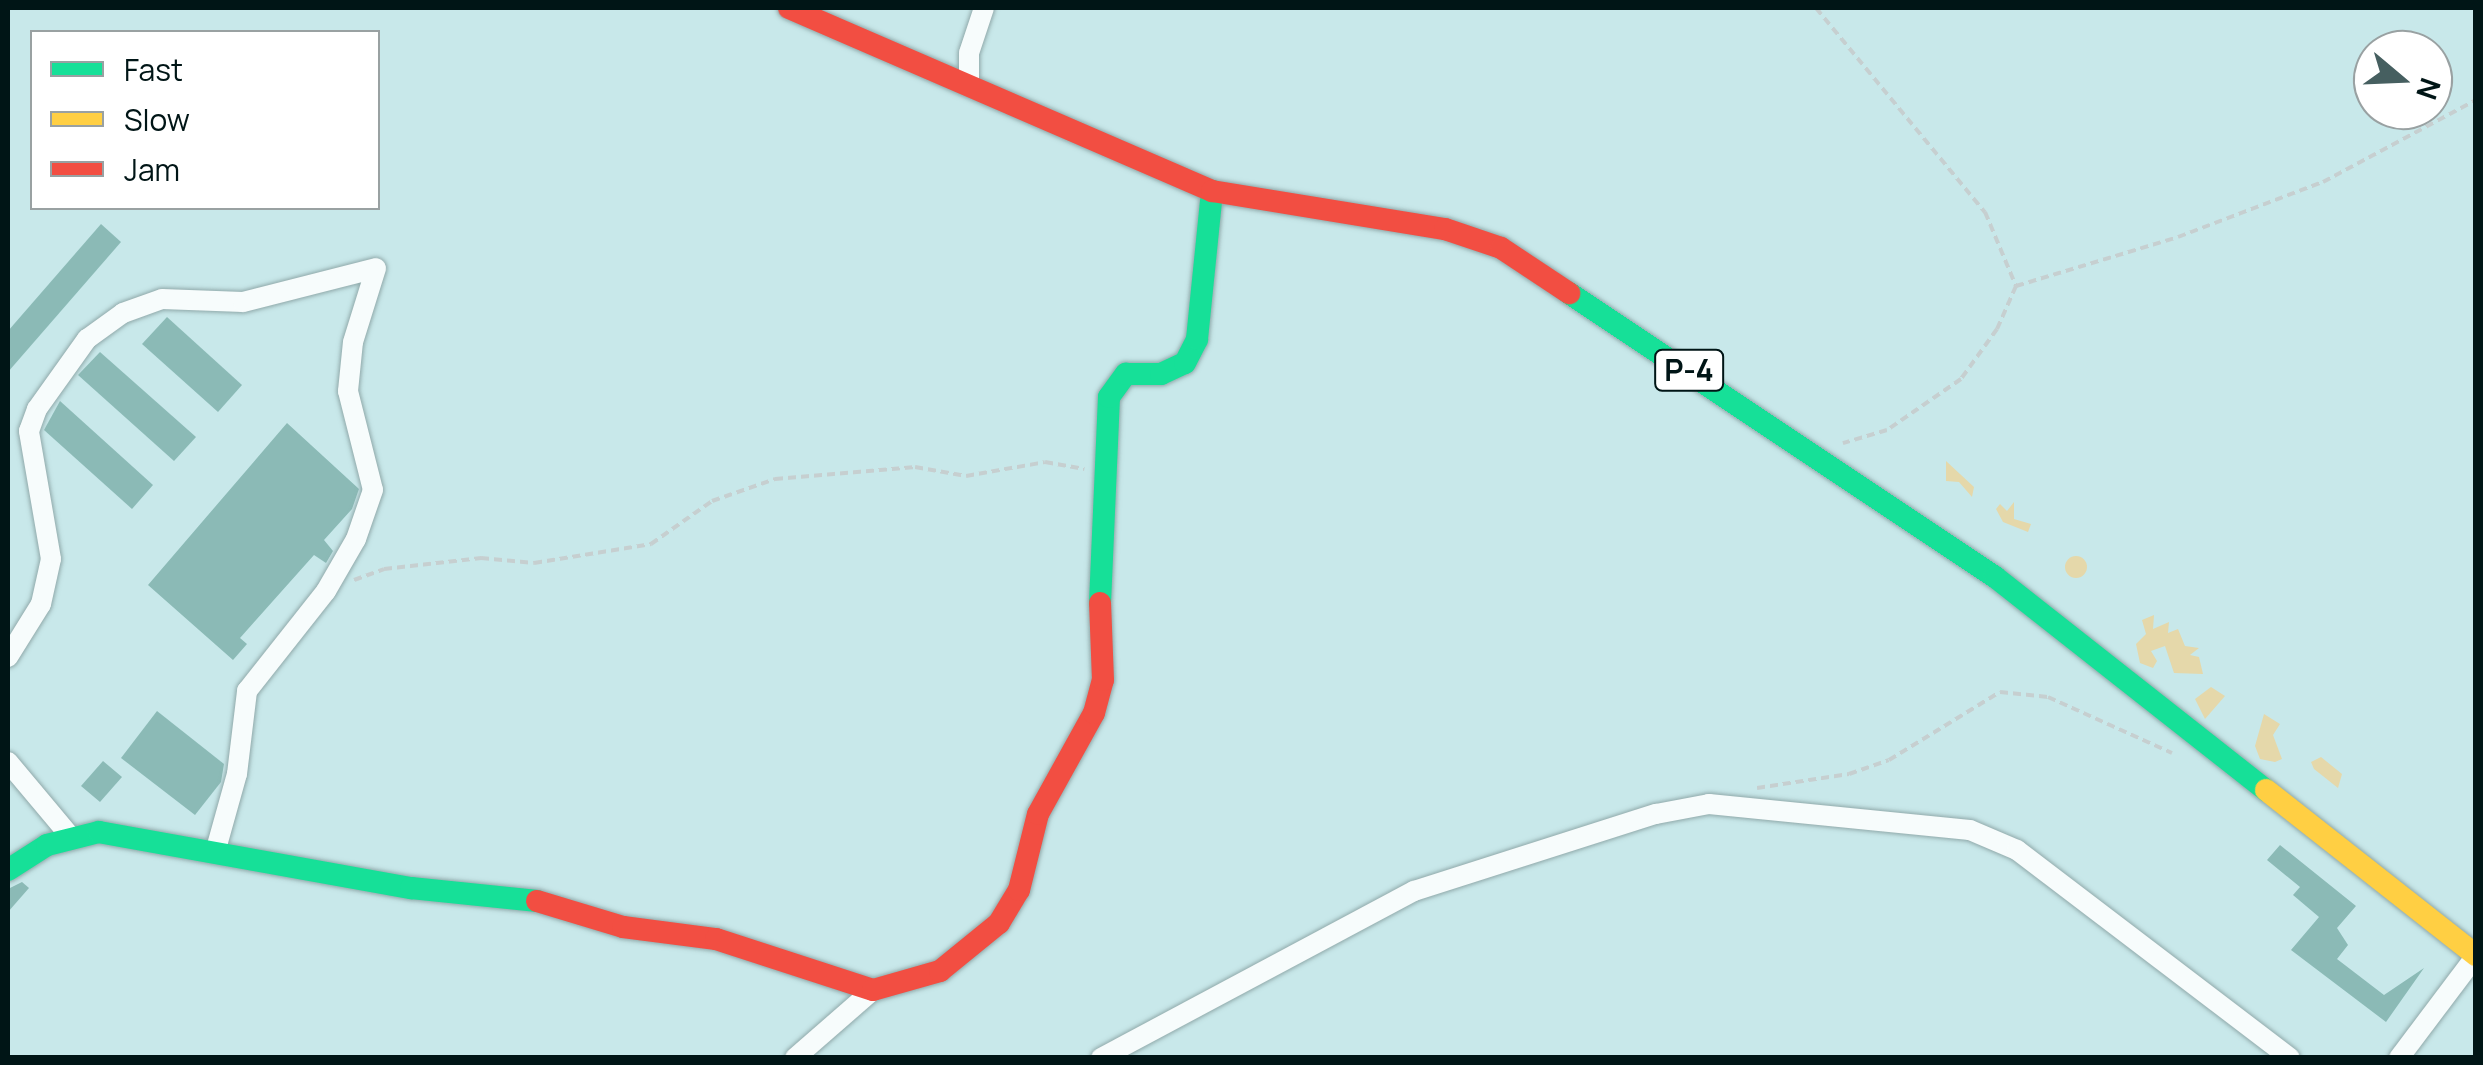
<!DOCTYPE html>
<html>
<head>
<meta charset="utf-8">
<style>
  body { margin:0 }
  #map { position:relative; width:2483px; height:1065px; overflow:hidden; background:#c8e8ea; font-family:Manrope,sans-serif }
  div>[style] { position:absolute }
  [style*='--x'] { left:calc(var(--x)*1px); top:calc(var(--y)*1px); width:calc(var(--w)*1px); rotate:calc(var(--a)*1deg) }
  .green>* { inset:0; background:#e5d8aa }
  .round { border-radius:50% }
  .building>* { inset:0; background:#8bbab6 }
  .path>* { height:4px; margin-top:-2px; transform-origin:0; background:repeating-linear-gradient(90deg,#c6cfd0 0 8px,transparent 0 13px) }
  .roads { filter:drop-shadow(0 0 2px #90a9aa) drop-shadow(0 0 2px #90a9aa) }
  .street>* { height:20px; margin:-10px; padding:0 10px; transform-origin:10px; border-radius:10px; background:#f7fcfc }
  .fast>* { height:22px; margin:-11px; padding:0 11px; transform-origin:11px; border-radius:11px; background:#16e098 }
  .slow>* { height:22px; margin:-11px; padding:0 11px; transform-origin:11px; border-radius:11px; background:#ffcf43 }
  .jam>* { height:22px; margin:-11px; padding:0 11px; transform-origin:11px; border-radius:11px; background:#f24e42 }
  span { translate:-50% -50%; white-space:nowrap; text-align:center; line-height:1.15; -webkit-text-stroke:8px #fff; paint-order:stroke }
  .shield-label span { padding:2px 8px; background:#fff; border:2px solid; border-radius:8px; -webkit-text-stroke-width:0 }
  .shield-label { font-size:30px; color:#001516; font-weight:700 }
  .frame { position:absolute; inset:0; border:10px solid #001516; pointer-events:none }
  .legend { position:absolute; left:30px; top:30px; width:350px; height:180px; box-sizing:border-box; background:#fff; border:2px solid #99a1a2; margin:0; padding:12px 18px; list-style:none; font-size:30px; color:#001516 }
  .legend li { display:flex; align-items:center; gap:20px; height:50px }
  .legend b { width:50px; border:2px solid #99a1a2 }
  .north { position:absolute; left:2353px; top:30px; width:100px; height:100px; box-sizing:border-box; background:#fff; border:2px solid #99a1a2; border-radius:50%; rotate:109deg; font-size:28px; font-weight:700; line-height:40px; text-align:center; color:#001516 }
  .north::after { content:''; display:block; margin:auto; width:35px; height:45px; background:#465f60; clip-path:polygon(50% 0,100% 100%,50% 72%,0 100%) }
</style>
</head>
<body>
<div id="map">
  <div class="green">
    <i style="clip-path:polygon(1946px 461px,1974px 487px,1972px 497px,1959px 482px,1946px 481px)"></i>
    <i style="clip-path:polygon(2014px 502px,2014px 519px,2031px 524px,2028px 532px,2003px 522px,1996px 509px,2000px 504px,2007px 511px)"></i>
    <i class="round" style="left:2065px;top:556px;width:22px;height:22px"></i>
    <i style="clip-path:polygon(2154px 615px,2153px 629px,2169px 622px,2168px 633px,2178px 629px,2185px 646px,2199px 648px,2190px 655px,2199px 657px,2203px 674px,2174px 673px,2165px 646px,2151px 651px,2157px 661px,2153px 668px,2140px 663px,2136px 644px,2146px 634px,2142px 620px)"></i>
    <i style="clip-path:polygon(2211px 687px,2225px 696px,2205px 719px,2195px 699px)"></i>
    <i style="clip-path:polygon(2264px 714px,2280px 724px,2273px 735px,2282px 759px,2275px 762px,2260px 759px,2255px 746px)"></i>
    <i style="clip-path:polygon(2321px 757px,2342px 774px,2338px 788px,2314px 769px,2311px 762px)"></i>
  </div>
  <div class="building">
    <i style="clip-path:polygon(101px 224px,121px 242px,8px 372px,8px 331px)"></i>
    <i style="clip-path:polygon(167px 317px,242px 385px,218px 412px,142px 344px)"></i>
    <i style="clip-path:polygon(100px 352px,196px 437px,174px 461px,78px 375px)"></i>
    <i style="clip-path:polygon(60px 401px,153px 485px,132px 509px,44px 430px)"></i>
    <i style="clip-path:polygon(287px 423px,359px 489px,352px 509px,324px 540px,333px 551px,326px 563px,314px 555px,240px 638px,247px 644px,233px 660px,148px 585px)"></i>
    <i style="clip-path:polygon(157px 711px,224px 764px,221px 782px,195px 815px,121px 758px)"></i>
    <i style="clip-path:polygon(103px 761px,122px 777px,100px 802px,81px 786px)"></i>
    <i style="clip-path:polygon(2280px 845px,2356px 906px,2337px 928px,2348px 945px,2337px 959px,2384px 995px,2424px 968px,2386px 1022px,2291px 950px,2319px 917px,2293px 895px,2300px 887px,2267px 860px)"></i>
    <i style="clip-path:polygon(22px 882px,29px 888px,8px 912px,8px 889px)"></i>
  </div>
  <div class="path">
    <i style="--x:1816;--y:8;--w:265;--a:50.4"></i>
    <i style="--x:1985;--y:212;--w:80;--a:67.3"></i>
    <i style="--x:2016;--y:286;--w:47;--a:113.8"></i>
    <i style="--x:1997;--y:329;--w:62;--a:125.8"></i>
    <i style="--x:1961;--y:379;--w:90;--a:145.4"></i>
    <i style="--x:1887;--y:430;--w:46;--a:163.5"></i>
    <i style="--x:2016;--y:286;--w:169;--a:-16.8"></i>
    <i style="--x:2178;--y:237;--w:155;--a:-20.8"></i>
    <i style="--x:2323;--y:182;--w:174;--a:-28.2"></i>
    <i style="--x:354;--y:580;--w:32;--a:-20"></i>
    <i style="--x:384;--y:569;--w:98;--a:-6.5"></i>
    <i style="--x:481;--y:558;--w:53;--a:5.4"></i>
    <i style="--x:534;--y:563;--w:119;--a:-9.2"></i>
    <i style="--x:651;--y:544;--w:75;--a:-35.2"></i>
    <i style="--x:712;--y:501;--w:67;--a:-19.2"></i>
    <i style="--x:775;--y:479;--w:141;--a:-4.9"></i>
    <i style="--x:915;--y:467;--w:52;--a:10"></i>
    <i style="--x:966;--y:476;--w:80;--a:-10"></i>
    <i style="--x:1045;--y:462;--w:40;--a:10"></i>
    <i style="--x:1757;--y:788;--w:93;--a:-8.7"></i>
    <i style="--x:1849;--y:774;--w:42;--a:-19.3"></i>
    <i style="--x:1889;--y:760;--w:130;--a:-31.5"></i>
    <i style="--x:2000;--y:692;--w:48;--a:5.9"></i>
    <i style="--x:2048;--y:697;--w:136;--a:24.3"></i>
  </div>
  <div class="roads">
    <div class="street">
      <i style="--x:969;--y:82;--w:29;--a:-90"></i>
      <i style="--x:969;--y:53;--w:47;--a:-71.6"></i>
      <i style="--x:8;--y:657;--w:62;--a:-58.1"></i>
      <i style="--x:41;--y:604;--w:46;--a:-77.5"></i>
      <i style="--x:51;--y:559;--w:130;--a:-99.8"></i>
      <i style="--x:29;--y:431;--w:23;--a:-70"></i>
      <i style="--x:37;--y:409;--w:86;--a:-54.5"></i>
      <i style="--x:87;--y:339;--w:44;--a:-35.8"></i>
      <i style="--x:123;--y:313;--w:41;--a:-19.7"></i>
      <i style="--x:162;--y:299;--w:81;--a:2.1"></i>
      <i style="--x:243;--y:302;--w:137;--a:-14.3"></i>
      <i style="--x:8;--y:762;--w:98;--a:50"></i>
      <i style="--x:216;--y:849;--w:78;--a:-74.4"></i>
      <i style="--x:237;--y:774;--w:84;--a:-83.1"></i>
      <i style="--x:247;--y:691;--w:127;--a:-51.7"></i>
      <i style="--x:326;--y:591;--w:60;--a:-60"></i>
      <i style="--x:356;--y:539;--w:52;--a:-70.9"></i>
      <i style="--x:373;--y:490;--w:102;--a:-104.2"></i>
      <i style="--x:348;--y:391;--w:49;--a:-84.2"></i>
      <i style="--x:353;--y:342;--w:77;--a:-72.7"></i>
      <i style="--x:795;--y:1058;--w:103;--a:-41.1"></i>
      <i style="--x:1101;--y:1058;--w:355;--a:-28.1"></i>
      <i style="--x:1414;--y:891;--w:254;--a:-17.7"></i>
      <i style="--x:1656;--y:814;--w:54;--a:-10.7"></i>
      <i style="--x:1709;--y:804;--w:262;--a:5.7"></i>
      <i style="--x:1970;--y:830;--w:51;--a:23.1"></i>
      <i style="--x:2017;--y:850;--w:343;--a:37.3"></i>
      <i style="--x:2399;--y:1058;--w:128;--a:-53"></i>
    </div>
    <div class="fast">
      <i style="--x:1569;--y:293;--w:512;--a:33.69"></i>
      <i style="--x:1995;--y:577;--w:345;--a:38.2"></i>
      <i style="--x:1100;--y:603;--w:206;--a:-87.5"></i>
      <i style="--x:1109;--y:397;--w:29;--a:-54"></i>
      <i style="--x:1126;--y:374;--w:35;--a:0"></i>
      <i style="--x:1161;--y:374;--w:26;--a:-25"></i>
      <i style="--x:1185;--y:363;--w:27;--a:-63"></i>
      <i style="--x:1197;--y:339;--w:149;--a:-84.2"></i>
      <i style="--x:8;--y:870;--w:46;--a:-32.7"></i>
      <i style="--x:47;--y:845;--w:54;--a:-14"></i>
      <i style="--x:99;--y:832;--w:317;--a:10.2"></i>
      <i style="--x:411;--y:888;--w:127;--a:5.9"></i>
    </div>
    <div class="slow">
      <i style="--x:2266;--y:790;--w:267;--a:38.2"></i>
    </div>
    <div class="jam">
      <i style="--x:789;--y:8;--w:461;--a:23.4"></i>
      <i style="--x:1212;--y:191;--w:236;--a:9.3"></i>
      <i style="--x:1445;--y:229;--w:59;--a:18.7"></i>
      <i style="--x:1501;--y:248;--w:82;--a:33.5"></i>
      <i style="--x:537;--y:901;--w:90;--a:16.8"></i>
      <i style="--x:623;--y:927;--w:94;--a:7.4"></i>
      <i style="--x:716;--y:939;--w:165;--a:18"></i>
      <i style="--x:873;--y:990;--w:70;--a:-15.8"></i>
      <i style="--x:940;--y:971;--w:76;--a:-39.1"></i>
      <i style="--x:999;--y:923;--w:39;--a:-59"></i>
      <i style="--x:1019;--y:890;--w:78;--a:-76"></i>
      <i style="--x:1038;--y:814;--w:115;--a:-61"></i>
      <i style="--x:1094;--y:713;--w:34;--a:-75"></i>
      <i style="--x:1103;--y:680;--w:77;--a:-92.2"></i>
    </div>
  </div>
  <div class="shield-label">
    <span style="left:1689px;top:370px">P-4</span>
  </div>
  <div class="frame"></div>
  <ul class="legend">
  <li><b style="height:12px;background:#16e098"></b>Fast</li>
  <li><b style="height:12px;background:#ffcf43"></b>Slow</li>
  <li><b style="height:12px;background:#f24e42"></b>Jam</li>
  </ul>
  <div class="north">N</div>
</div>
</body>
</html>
